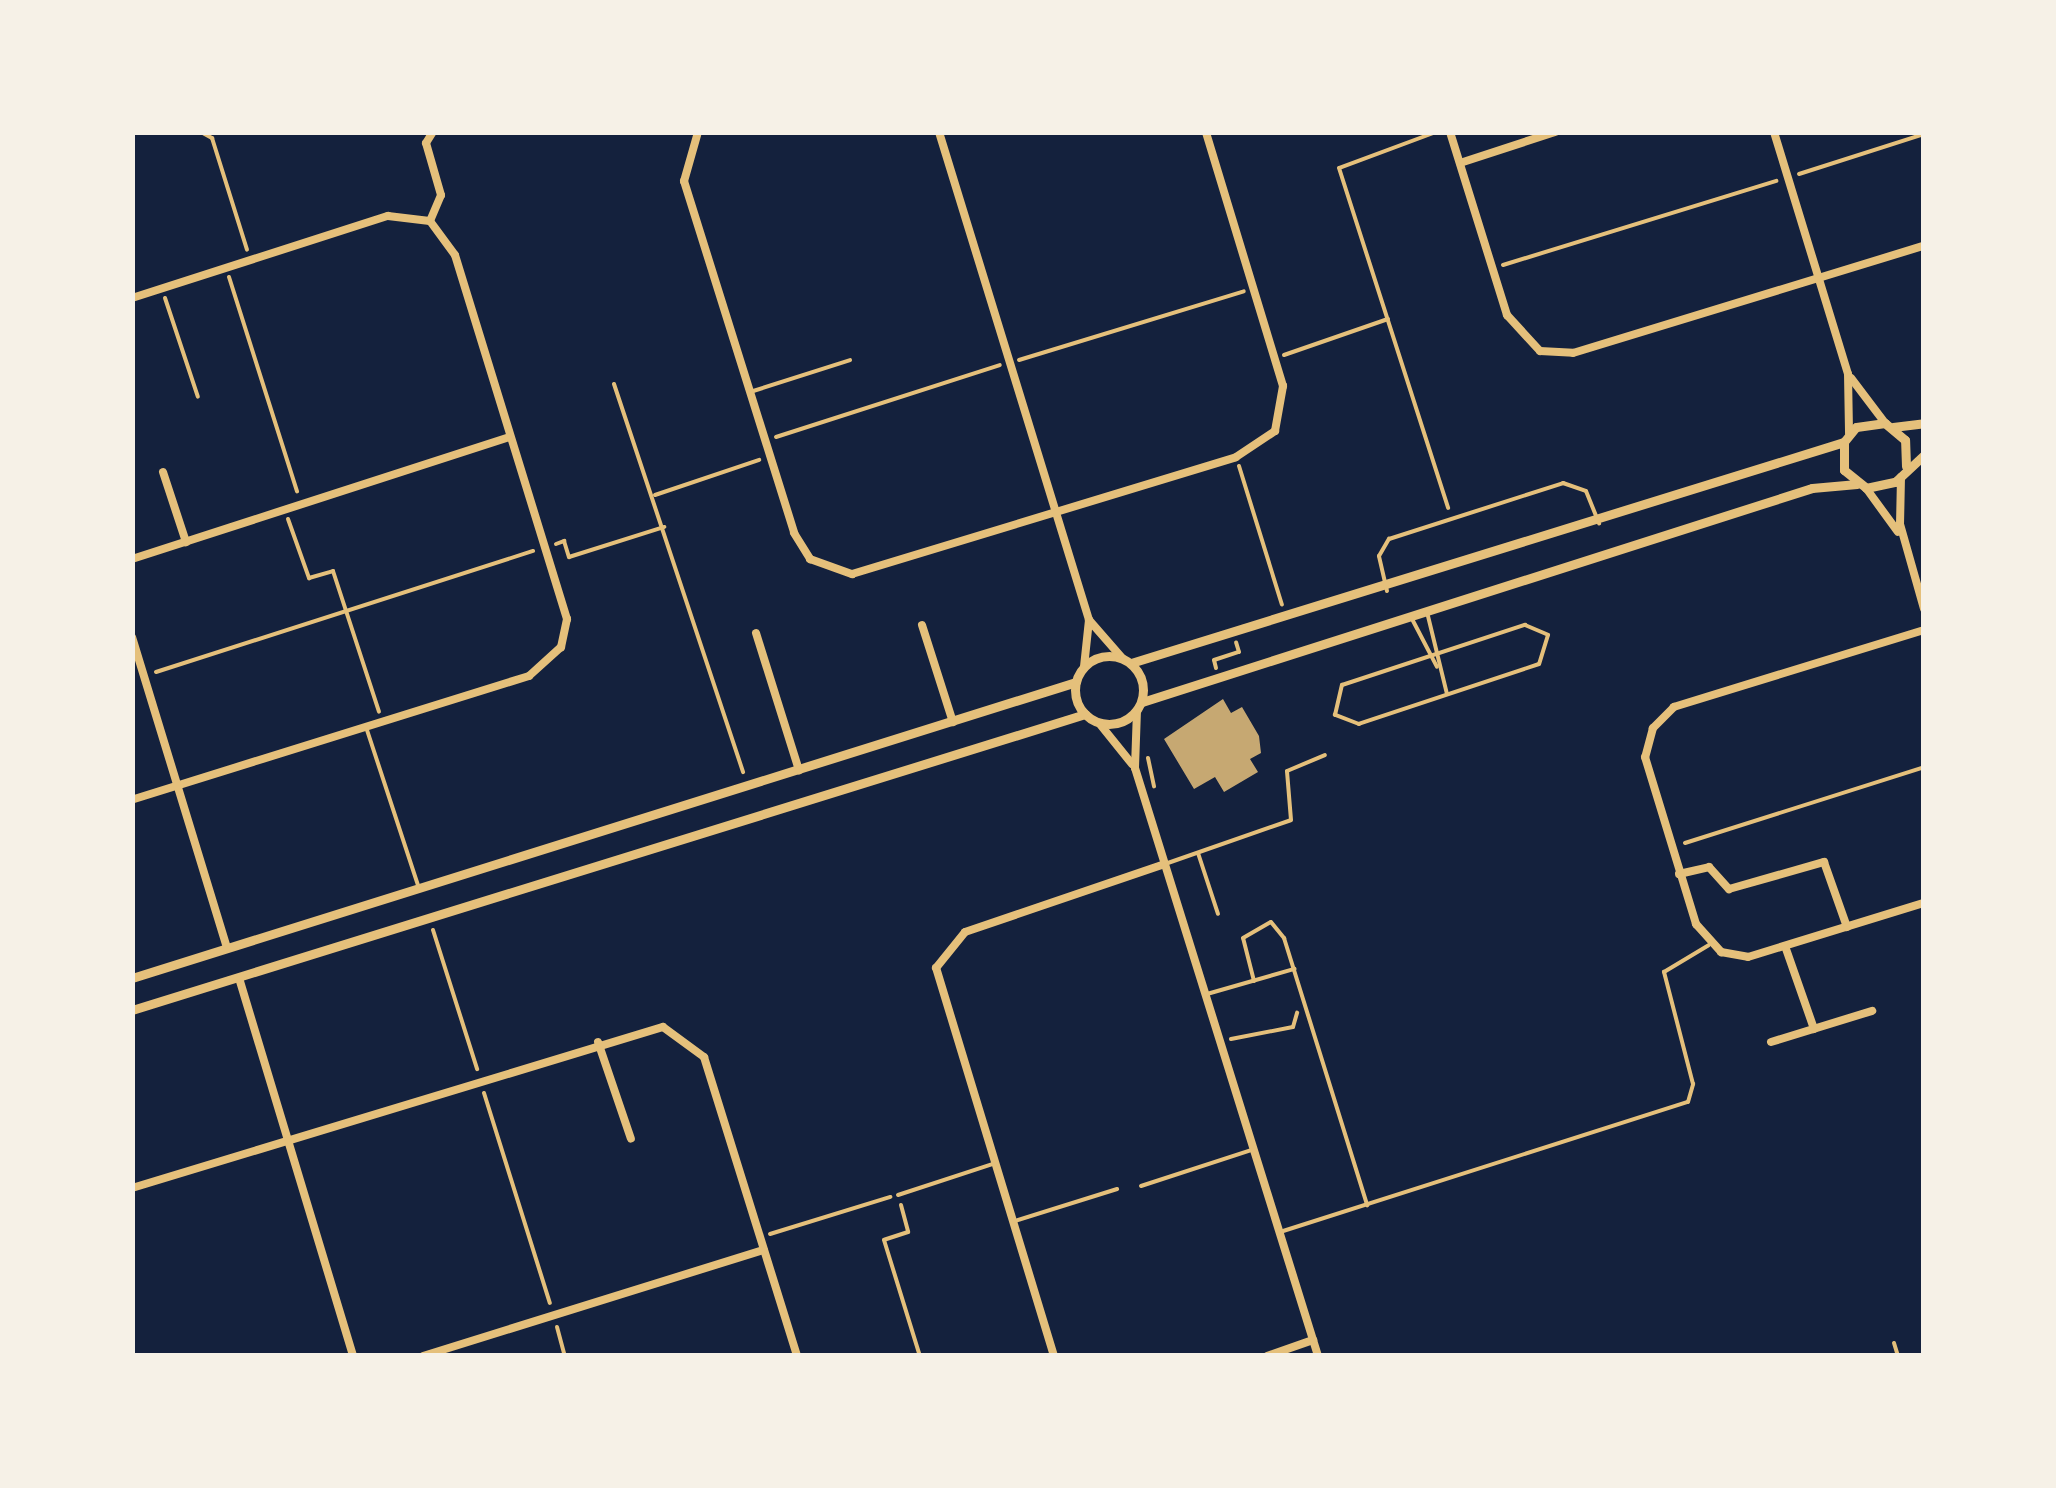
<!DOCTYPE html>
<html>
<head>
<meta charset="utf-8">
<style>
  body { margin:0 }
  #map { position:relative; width:2056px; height:1488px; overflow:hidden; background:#14213d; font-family:Karla,sans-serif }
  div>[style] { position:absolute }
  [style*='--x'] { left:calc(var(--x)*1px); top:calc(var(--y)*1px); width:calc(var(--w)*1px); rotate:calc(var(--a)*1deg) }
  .building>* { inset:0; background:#c6a872 }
  .path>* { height:4px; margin:-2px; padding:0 2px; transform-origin:2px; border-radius:2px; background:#e5c07b }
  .service>* { height:4px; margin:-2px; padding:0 2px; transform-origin:2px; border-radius:2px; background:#e5c07b }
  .minor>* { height:8px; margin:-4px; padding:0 4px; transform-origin:4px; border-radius:4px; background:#e5c07b }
  .tertiary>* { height:9px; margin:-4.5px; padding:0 4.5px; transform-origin:4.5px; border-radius:4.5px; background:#e5c07b }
  .tertiary>.ring { margin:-4.5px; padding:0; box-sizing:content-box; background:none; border:9px solid #e5c07b; border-radius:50% }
  span { translate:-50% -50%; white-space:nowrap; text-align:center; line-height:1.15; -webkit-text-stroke:9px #f6f1e7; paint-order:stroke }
  .frame { position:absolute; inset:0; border:135px solid #f6f1e7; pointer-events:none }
</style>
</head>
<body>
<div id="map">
  <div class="building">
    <i style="clip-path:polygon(1223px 699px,1231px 713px,1242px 707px,1259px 736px,1261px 753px,1250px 759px,1258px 772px,1224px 792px,1215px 777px,1194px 789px,1164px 739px)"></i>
  </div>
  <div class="path">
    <i style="--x:201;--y:132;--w:13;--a:29"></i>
    <i style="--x:212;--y:138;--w:117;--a:72.6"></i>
    <i style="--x:1436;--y:132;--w:103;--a:159.6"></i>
    <i style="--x:1339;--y:168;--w:357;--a:72.2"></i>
    <i style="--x:1799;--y:174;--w:131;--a:-17.7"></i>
    <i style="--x:1503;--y:265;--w:286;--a:-17.1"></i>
    <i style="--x:229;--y:277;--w:225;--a:72.4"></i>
    <i style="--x:165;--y:298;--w:104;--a:71.6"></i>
    <i style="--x:1284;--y:355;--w:110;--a:-19.1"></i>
    <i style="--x:1019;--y:360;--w:235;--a:-17"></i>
    <i style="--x:614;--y:384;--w:409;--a:71.6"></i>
    <i style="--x:776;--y:437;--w:235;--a:-17.8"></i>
    <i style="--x:1239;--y:466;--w:145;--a:72.8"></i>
    <i style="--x:655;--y:495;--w:110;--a:-18.6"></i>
    <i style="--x:288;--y:519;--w:63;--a:70.4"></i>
    <i style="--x:309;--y:578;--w:25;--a:-16"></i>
    <i style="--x:333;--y:571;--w:148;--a:71.9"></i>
    <i style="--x:556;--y:544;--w:9;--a:-21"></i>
    <i style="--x:564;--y:541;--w:17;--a:73"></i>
    <i style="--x:569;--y:557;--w:100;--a:-17.5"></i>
    <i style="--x:1216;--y:668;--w:8;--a:-104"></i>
    <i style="--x:1214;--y:660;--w:26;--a:-18"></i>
    <i style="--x:1239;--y:652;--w:10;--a:-107"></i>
    <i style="--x:156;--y:672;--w:396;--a:-17.8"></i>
    <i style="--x:1148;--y:758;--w:29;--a:78"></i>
    <i style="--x:1685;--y:843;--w:251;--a:-17.6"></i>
    <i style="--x:433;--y:930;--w:146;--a:72.4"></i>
    <i style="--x:1231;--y:1039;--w:63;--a:-11"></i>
    <i style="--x:1293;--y:1027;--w:15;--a:-74"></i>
    <i style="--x:484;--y:1093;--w:220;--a:72.6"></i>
    <i style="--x:901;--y:1205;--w:28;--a:75"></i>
    <i style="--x:908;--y:1232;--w:25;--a:162"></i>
    <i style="--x:884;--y:1240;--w:121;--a:72.8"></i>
    <i style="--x:770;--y:1234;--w:126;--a:-17.1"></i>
    <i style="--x:557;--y:1327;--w:30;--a:75"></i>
  </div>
  <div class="service">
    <i style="--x:750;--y:392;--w:105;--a:-17.7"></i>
    <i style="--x:1387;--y:591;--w:36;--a:-103"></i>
    <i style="--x:1379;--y:556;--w:20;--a:-60"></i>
    <i style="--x:1389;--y:539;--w:183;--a:-17.8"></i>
    <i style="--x:1563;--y:483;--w:24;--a:19"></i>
    <i style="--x:1586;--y:491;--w:35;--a:68"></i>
    <i style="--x:1427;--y:612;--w:84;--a:76.3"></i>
    <i style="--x:1411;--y:617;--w:56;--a:62.5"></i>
    <i style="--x:1525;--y:625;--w:25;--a:23"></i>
    <i style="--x:1548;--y:635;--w:30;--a:107"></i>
    <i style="--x:1539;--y:664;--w:190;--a:161.6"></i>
    <i style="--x:1359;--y:724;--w:26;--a:-159"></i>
    <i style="--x:1335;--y:715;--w:31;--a:-77"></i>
    <i style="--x:1342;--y:685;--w:193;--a:-18.2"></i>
    <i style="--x:366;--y:727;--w:169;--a:71.8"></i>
    <i style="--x:1198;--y:853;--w:64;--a:71.8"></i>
    <i style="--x:1165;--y:864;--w:133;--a:-19.2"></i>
    <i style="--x:1291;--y:820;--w:49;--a:-94.7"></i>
    <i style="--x:1287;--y:771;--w:41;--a:-22.8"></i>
    <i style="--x:1254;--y:981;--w:44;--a:-104.3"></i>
    <i style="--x:1243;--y:938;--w:32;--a:-30"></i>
    <i style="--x:1271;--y:922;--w:21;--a:51"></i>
    <i style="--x:1284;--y:938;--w:280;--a:72.7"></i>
    <i style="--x:1207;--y:994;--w:91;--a:-16"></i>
    <i style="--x:1141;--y:1186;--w:119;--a:-18.1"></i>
    <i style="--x:898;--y:1195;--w:100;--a:-18.1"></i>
    <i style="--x:1015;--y:1221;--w:107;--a:-17.4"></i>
    <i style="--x:1280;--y:1232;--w:428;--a:-17.7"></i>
    <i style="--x:1688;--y:1102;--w:19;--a:-74"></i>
    <i style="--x:1693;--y:1084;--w:116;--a:-104.5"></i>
    <i style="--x:1664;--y:972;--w:52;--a:-31"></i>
    <i style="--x:1894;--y:1343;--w:14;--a:73"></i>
  </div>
  <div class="minor">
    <i style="--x:698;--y:132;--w:51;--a:105.9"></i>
    <i style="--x:684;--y:181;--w:369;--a:72.6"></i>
    <i style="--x:794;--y:533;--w:31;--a:58"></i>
    <i style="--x:810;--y:559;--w:45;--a:19.7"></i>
    <i style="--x:852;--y:574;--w:401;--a:-16.9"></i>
    <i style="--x:1236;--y:457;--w:47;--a:-33.7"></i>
    <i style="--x:1275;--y:431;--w:46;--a:-79.9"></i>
    <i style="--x:1283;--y:386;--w:265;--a:-106.9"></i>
    <i style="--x:939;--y:132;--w:511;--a:72.91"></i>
    <i style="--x:1089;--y:620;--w:47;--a:96.1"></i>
    <i style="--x:1450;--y:132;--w:192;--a:72.7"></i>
    <i style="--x:1507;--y:315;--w:49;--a:47.5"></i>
    <i style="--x:1540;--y:351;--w:33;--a:3"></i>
    <i style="--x:1573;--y:353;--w:367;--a:-17"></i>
    <i style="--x:1774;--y:132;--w:253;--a:73"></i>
    <i style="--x:1848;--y:374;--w:60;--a:89"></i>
    <i style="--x:1460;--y:163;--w:100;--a:-18.1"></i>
    <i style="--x:430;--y:221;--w:28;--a:-67"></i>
    <i style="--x:441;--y:195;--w:54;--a:-106.1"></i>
    <i style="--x:426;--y:143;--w:13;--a:-58"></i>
    <i style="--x:132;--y:298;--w:269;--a:-17.8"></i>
    <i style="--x:388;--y:216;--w:42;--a:6.8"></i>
    <i style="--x:430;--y:221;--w:42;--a:53.7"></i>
    <i style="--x:455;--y:255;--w:381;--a:72.9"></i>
    <i style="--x:567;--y:619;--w:29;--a:102"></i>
    <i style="--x:561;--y:647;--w:43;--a:137.8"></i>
    <i style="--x:529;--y:676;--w:416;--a:162.7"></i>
    <i style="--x:1851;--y:378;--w:56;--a:52.9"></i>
    <i style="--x:163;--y:472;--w:74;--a:71.8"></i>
    <i style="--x:1901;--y:477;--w:47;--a:91.2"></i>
    <i style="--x:1900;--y:524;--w:88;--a:74.2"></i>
    <i style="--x:1866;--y:488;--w:54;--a:54"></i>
    <i style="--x:132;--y:559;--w:396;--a:-17.9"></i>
    <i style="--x:1089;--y:620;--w:52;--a:48.9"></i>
    <i style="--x:922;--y:625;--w:102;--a:72.3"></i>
    <i style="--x:1924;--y:630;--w:262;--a:162.9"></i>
    <i style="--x:1674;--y:707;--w:30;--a:135"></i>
    <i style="--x:1653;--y:728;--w:30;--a:105"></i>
    <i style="--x:1645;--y:757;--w:175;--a:73"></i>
    <i style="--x:1696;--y:924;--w:38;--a:48"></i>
    <i style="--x:1721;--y:952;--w:27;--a:10"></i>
    <i style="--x:1748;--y:957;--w:184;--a:-17.1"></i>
    <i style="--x:756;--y:633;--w:144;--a:72.6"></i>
    <i style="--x:132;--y:637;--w:325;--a:73"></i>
    <i style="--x:1137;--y:710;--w:58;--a:92"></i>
    <i style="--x:1135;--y:768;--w:616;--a:72.71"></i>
    <i style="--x:1099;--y:723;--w:53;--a:51.2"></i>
    <i style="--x:1679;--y:874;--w:31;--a:-13"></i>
    <i style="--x:1709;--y:867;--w:30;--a:48"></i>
    <i style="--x:1729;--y:889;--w:99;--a:-15.9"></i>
    <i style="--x:1824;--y:862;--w:69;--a:70.5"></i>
    <i style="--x:1785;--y:946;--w:88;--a:70.7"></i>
    <i style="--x:239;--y:978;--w:395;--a:73.2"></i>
    <i style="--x:598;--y:1042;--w:102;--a:71.2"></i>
    <i style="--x:1771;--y:1042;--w:106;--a:-17.1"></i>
    <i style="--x:132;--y:1188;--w:555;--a:-16.87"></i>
    <i style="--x:663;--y:1027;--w:51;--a:36.2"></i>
    <i style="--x:704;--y:1057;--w:313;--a:72.7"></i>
    <i style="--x:423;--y:1356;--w:357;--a:-17.3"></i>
    <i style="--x:1054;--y:1356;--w:406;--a:-106.9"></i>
    <i style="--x:936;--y:968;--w:46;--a:-51.1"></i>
    <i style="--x:965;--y:932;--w:211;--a:-18.8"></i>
    <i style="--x:1267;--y:1356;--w:49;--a:-19.2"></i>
  </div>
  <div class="tertiary">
    <i style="--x:1893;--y:427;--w:31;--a:-7"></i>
    <i style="--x:1906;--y:466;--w:26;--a:-92"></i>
    <i style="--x:1905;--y:440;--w:26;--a:-140"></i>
    <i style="--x:1885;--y:423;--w:29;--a:172"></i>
    <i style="--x:1856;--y:427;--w:19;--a:129"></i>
    <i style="--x:1844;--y:442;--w:28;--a:90"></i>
    <i style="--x:1844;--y:470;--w:28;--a:39"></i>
    <i style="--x:1866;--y:488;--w:30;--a:-12"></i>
    <i style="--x:1895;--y:482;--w:40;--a:-43"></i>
    <i class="ring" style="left:1075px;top:656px;width:59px;height:59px"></i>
    <i style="--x:1131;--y:663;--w:746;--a:-17.22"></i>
    <i style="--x:1142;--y:702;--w:703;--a:-17.71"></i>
    <i style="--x:1812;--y:488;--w:45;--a:-5.1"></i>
    <i style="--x:132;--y:978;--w:989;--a:-17.41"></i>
    <i style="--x:132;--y:1010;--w:998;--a:-17.25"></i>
  </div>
  <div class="frame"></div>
</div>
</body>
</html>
